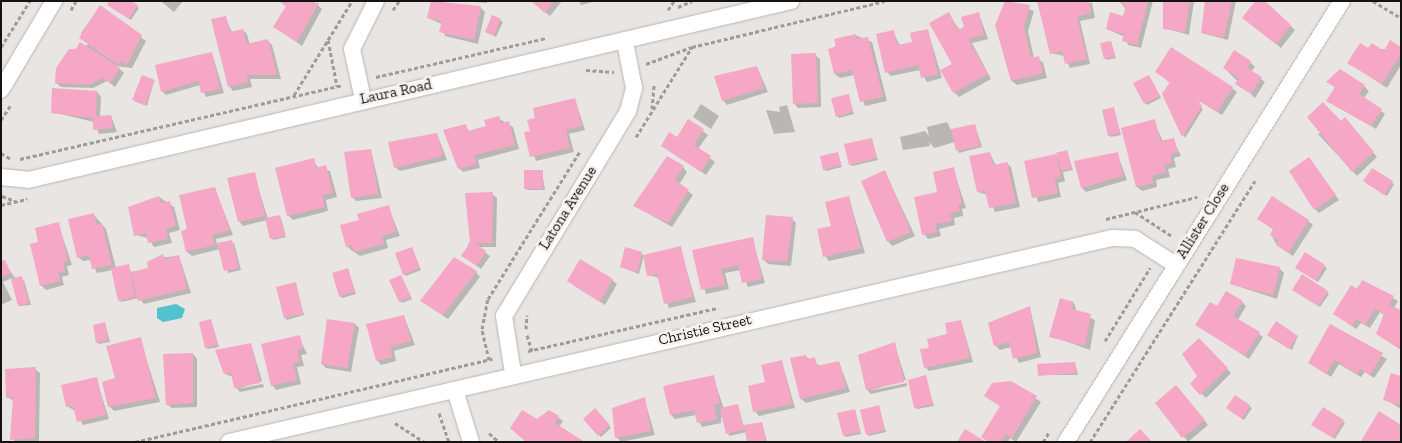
<!DOCTYPE html>
<html>
<head>
<meta charset="utf-8">
<style>
  body { margin:0 }
  #map { position:relative; width:1402px; height:443px; overflow:hidden; background:#e8e5e2; font-family:"Zilla Slab",serif }
  div>[style] { position:absolute }
  [style*='--x'] { left:calc(var(--x)*1px); top:calc(var(--y)*1px); width:calc(var(--w)*1px); rotate:calc(var(--a)*1deg) }
  .water>* { inset:0; background:#54c2cc }
  .shadow>* { inset:0; background:#0003 }
  .building>* { inset:0; background:#f5a7c5 }
  .path>* { height:3px; margin-top:-1.5px; transform-origin:0; background:repeating-linear-gradient(90deg,#9e9c9a 0 4px,transparent 0 6.5px) }
  .roads { filter:drop-shadow(0 0 1px #b8b5b2) drop-shadow(0 0 1px #b8b5b2) }
  .street>* { height:16px; margin:-8px; padding:0 8px; transform-origin:8px; border-radius:8px; background:#fff }
  span { translate:-50% -50%; white-space:nowrap; text-align:center; line-height:1.15; -webkit-text-stroke:5px #f5f2ef; paint-order:stroke }
  .street-label { font-size:15px; color:#141312 }
  .frame { position:absolute; inset:0; border:2px solid #141312; pointer-events:none }
</style>
</head>
<body>
<div id="map">
  <div class="water">
    <i style="clip-path:polygon(176px 304px,185px 309px,182px 318px,163px 322px,157px 318px,157px 308px)"></i>
  </div>
  <div class="shadow">
    <i style="clip-path:polygon(161px 1px,183px 1px,174px 12px)"></i>
    <i style="clip-path:polygon(279px 1px,313px 1px,322px 9px,302px 46px,275px 27px,287px 7px)"></i>
    <i style="clip-path:polygon(461px 1px,487px 1px,487px 3px)"></i>
    <i style="clip-path:polygon(532px 1px,562px 1px,550px 16px)"></i>
    <i style="clip-path:polygon(579px 1px,597px 1px,581px 5px)"></i>
    <i style="clip-path:polygon(1006px 1px,1034px 11px,1028px 31px,1034px 58px,1043px 62px,1047px 78px,1017px 85px,1012px 81px,996px 25px)"></i>
    <i style="clip-path:polygon(1039px 1px,1092px 3px,1095px 18px,1080px 21px,1090px 64px,1070px 68px,1064px 56px,1051px 53px)"></i>
    <i style="clip-path:polygon(1119px 1px,1153px 1px,1141px 48px,1128px 45px,1125px 37px,1107px 29px,1124px 17px,1126px 9px)"></i>
    <i style="clip-path:polygon(1166px 1px,1194px 1px,1189px 35px,1164px 28px)"></i>
    <i style="clip-path:polygon(1206px 1px,1236px 1px,1228px 40px,1202px 33px)"></i>
    <i style="clip-path:polygon(1263px 1px,1295px 30px,1281px 48px,1248px 22px)"></i>
    <i style="clip-path:polygon(110px 6px,137px 6px,139px 8px,131px 20px)"></i>
    <i style="clip-path:polygon(100px 7px,146px 41px,132px 68px,116px 66px,124px 73px,115px 87px,107px 81px,93px 88px,61px 87px,56px 83px,70px 50px,88px 45px,81px 33px)"></i>
    <i style="clip-path:polygon(481px 8px,485px 12px,478px 44px,445px 36px,442px 24px,428px 18px)"></i>
    <i style="clip-path:polygon(948px 14px,960px 30px,979px 14px,988px 39px,972px 43px,991px 79px,959px 97px,954px 92px)"></i>
    <i style="clip-path:polygon(493px 16px,503px 22px,496px 37px,486px 32px)"></i>
    <i style="clip-path:polygon(225px 17px,232px 32px,243px 30px,247px 34px,250px 45px,268px 41px,272px 45px,281px 79px,250px 79px,252px 87px,233px 91px,229px 86px)"></i>
    <i style="clip-path:polygon(893px 31px,900px 46px,914px 43px,928px 31px,942px 78px,927px 82px,920px 70px,891px 76px,887px 72px)"></i>
    <i style="clip-path:polygon(855px 35px,872px 42px,887px 101px,865px 106px,854px 75px,840px 78px,835px 74px,829px 50px)"></i>
    <i style="clip-path:polygon(1111px 42px,1116px 58px,1107px 60px,1105px 58px)"></i>
    <i style="clip-path:polygon(1401px 48px,1401px 65px,1387px 88px,1349px 63px,1369px 50px)"></i>
    <i style="clip-path:polygon(212px 53px,224px 93px,206px 97px,200px 85px,166px 95px,162px 91px)"></i>
    <i style="clip-path:polygon(815px 55px,820px 59px,821px 107px,798px 108px,794px 103px)"></i>
    <i style="clip-path:polygon(1250px 62px,1255px 67px,1251px 72px,1265px 82px,1255px 98px,1224px 68px)"></i>
    <i style="clip-path:polygon(757px 67px,768px 92px,727px 105px,723px 100px)"></i>
    <i style="clip-path:polygon(1340px 70px,1364px 86px,1369px 91px,1364px 98px,1385px 114px,1376px 129px,1328px 101px,1336px 88px,1328px 82px)"></i>
    <i style="clip-path:polygon(1157px 72px,1232px 88px,1237px 92px,1222px 115px,1178px 88px,1203px 109px,1185px 138px,1163px 94px,1170px 83px)"></i>
    <i style="clip-path:polygon(1149px 76px,1161px 98px,1147px 105px,1145px 103px)"></i>
    <i style="clip-path:polygon(154px 81px,147px 106px,136px 102px,134px 100px)"></i>
    <i style="clip-path:polygon(97px 92px,101px 97px,100px 117px,111px 116px,117px 132px,99px 134px,94px 122px,52px 112px)"></i>
    <i style="clip-path:polygon(848px 96px,854px 114px,839px 118px,837px 116px)"></i>
    <i style="clip-path:polygon(575px 99px,585px 130px,569px 134px,574px 152px,536px 161px,526px 133px,531px 132px,537px 118px)"></i>
    <i style="clip-path:polygon(701px 104px,719px 116px,711px 129px,693px 117px)"></i>
    <i style="clip-path:polygon(787px 105px,795px 132px,774px 134px,766px 110px,780px 112px,779px 107px)"></i>
    <i style="clip-path:polygon(1114px 109px,1121px 135px,1111px 137px,1109px 135px)"></i>
    <i style="clip-path:polygon(498px 118px,513px 127px,519px 149px,478px 160px,480px 168px,463px 172px,459px 168px,465px 126px,470px 132px,488px 127px)"></i>
    <i style="clip-path:polygon(689px 121px,708px 135px,698px 149px,715px 162px,706px 175px,662px 146px,678px 139px)"></i>
    <i style="clip-path:polygon(1154px 121px,1163px 142px,1173px 139px,1181px 156px,1174px 158px,1176px 167px,1168px 169px,1170px 177px,1156px 180px,1157px 187px,1142px 191px,1137px 187px)"></i>
    <i style="clip-path:polygon(947px 122px,951px 130px,975px 125px,982px 147px,959px 153px,955px 142px,934px 148px,929px 142px,930px 146px,903px 150px,900px 137px,925px 131px,929px 136px,927px 127px)"></i>
    <i style="clip-path:polygon(1341px 123px,1349px 123px,1377px 157px,1357px 176px,1318px 134px)"></i>
    <i style="clip-path:polygon(437px 134px,447px 160px,400px 171px,395px 167px)"></i>
    <i style="clip-path:polygon(871px 139px,878px 160px,852px 166px,850px 164px)"></i>
    <i style="clip-path:polygon(371px 150px,382px 198px,356px 201px,352px 197px)"></i>
    <i style="clip-path:polygon(1067px 152px,1073px 170px,1063px 172px,1065px 181px,1058px 183px,1061px 197px,1038px 202px,1025px 162px,1055px 155px,1059px 159px)"></i>
    <i style="clip-path:polygon(990px 153px,996px 166px,1007px 163px,1011px 167px,1020px 207px,995px 212px,988px 195px,978px 192px,971px 157px)"></i>
    <i style="clip-path:polygon(1117px 153px,1127px 180px,1086px 192px,1082px 188px)"></i>
    <i style="clip-path:polygon(838px 154px,842px 167px,826px 171px,824px 169px)"></i>
    <i style="clip-path:polygon(1309px 159px,1339px 200px,1319px 213px,1315px 209px)"></i>
    <i style="clip-path:polygon(313px 160px,319px 169px,330px 171px,337px 197px,326px 200px,328px 211px,293px 220px,288px 215px)"></i>
    <i style="clip-path:polygon(683px 167px,687px 172px,679px 185px,693px 195px,672px 227px,635px 206px)"></i>
    <i style="clip-path:polygon(953px 168px,966px 208px,962px 209px,963px 216px,954px 218px,955px 225px,939px 229px,941px 236px,928px 239px,924px 234px,939px 192px)"></i>
    <i style="clip-path:polygon(1372px 169px,1394px 184px,1387px 196px,1366px 183px)"></i>
    <i style="clip-path:polygon(542px 172px,545px 190px,527px 190px,525px 188px)"></i>
    <i style="clip-path:polygon(885px 172px,915px 236px,892px 246px,888px 241px)"></i>
    <i style="clip-path:polygon(254px 174px,268px 219px,281px 218px,286px 237px,273px 240px,267px 220px,243px 226px,239px 221px)"></i>
    <i style="clip-path:polygon(215px 189px,233px 235px,216px 239px,217px 245px,234px 243px,241px 270px,228px 273px,220px 249px,192px 256px,187px 252px,189px 230px)"></i>
    <i style="clip-path:polygon(492px 194px,497px 198px,496px 247px,478px 247px,490px 256px,481px 269px,463px 256px)"></i>
    <i style="clip-path:polygon(159px 197px,174px 207px,180px 230px,169px 233px,172px 243px,154px 247px,148px 238px,136px 235px)"></i>
    <i style="clip-path:polygon(849px 198px,865px 253px,829px 261px,825px 256px,832px 227px)"></i>
    <i style="clip-path:polygon(388px 206px,400px 236px,386px 240px,388px 248px,360px 256px,351px 250px,347px 246px,360px 221px)"></i>
    <i style="clip-path:polygon(93px 214px,106px 229px,116px 268px,128px 266px,132px 273px,150px 269px,155px 258px,179px 256px,191px 293px,144px 304px,139px 298px,121px 302px,113px 270px,97px 273px,91px 260px,83px 261px,78px 257px)"></i>
    <i style="clip-path:polygon(792px 219px,796px 223px,791px 266px,768px 264px,764px 260px)"></i>
    <i style="clip-path:polygon(1259px 219px,1308px 221px,1313px 225px,1293px 256px,1277px 245px,1271px 235px,1274px 230px)"></i>
    <i style="clip-path:polygon(58px 223px,72px 265px,67px 266px,69px 275px,62px 277px,64px 285px,46px 290px,41px 285px,39px 243px)"></i>
    <i style="clip-path:polygon(752px 238px,765px 283px,748px 287px,741px 270px,725px 273px,729px 289px,706px 294px,693px 251px)"></i>
    <i style="clip-path:polygon(412px 248px,421px 270px,406px 276px,404px 274px)"></i>
    <i style="clip-path:polygon(680px 248px,696px 302px,669px 308px,659px 278px,649px 275px)"></i>
    <i style="clip-path:polygon(626px 249px,644px 255px,639px 274px,621px 267px)"></i>
    <i style="clip-path:polygon(1306px 254px,1327px 268px,1318px 282px,1299px 269px)"></i>
    <i style="clip-path:polygon(1px 259px,16px 279px,24px 280px,31px 305px,19px 306px,12px 278px,3px 282px,12px 300px,1px 305px)"></i>
    <i style="clip-path:polygon(1279px 268px,1284px 273px,1277px 299px,1231px 284px)"></i>
    <i style="clip-path:polygon(348px 269px,356px 294px,342px 298px,340px 296px)"></i>
    <i style="clip-path:polygon(476px 272px,480px 277px,448px 319px,421px 301px)"></i>
    <i style="clip-path:polygon(401px 276px,412px 299px,402px 303px,400px 301px)"></i>
    <i style="clip-path:polygon(612px 280px,617px 284px,605px 305px,573px 285px)"></i>
    <i style="clip-path:polygon(1363px 281px,1398px 301px,1393px 309px,1401px 314px,1401px 350px,1378px 334px,1384px 315px,1380px 312px,1370px 328px,1361px 323px,1356px 329px,1335px 314px)"></i>
    <i style="clip-path:polygon(295px 283px,304px 315px,287px 320px,285px 318px)"></i>
    <i style="clip-path:polygon(1296px 291px,1327px 292px,1329px 294px,1320px 307px)"></i>
    <i style="clip-path:polygon(1242px 302px,1246px 306px,1238px 320px,1263px 337px,1249px 359px,1197px 325px,1217px 308px)"></i>
    <i style="clip-path:polygon(1074px 303px,1077px 312px,1095px 320px,1090px 350px,1051px 336px)"></i>
    <i style="clip-path:polygon(1030px 308px,1041px 357px,1019px 363px,1011px 347px,1000px 350px,995px 345px)"></i>
    <i style="clip-path:polygon(404px 316px,415px 345px,394px 351px,396px 361px,381px 365px,377px 360px)"></i>
    <i style="clip-path:polygon(211px 320px,219px 347px,208px 349px,206px 348px)"></i>
    <i style="clip-path:polygon(961px 321px,973px 362px,929px 371px,925px 367px,930px 349px)"></i>
    <i style="clip-path:polygon(105px 323px,110px 342px,99px 344px,97px 342px)"></i>
    <i style="clip-path:polygon(355px 324px,359px 328px,351px 372px,326px 368px,322px 364px)"></i>
    <i style="clip-path:polygon(1330px 326px,1387px 359px,1374px 378px,1365px 372px,1361px 377px,1339px 364px,1331px 377px,1309px 362px)"></i>
    <i style="clip-path:polygon(1298px 336px,1292px 350px,1271px 337px)"></i>
    <i style="clip-path:polygon(299px 337px,307px 354px,301px 355px,304px 366px,297px 367px,301px 384px,276px 390px,272px 385px)"></i>
    <i style="clip-path:polygon(140px 339px,160px 402px,114px 411px,109px 406px,116px 379px)"></i>
    <i style="clip-path:polygon(1199px 339px,1231px 373px,1206px 398px,1192px 384px,1199px 377px)"></i>
    <i style="clip-path:polygon(894px 343px,906px 380px,868px 391px,907px 383px,907px 386px,871px 394px,867px 390px,859px 356px)"></i>
    <i style="clip-path:polygon(251px 344px,262px 381px,237px 389px,263px 384px,264px 387px,240px 392px,236px 388px,233px 377px,225px 374px)"></i>
    <i style="clip-path:polygon(193px 354px,197px 359px,197px 407px,172px 408px,167px 404px)"></i>
    <i style="clip-path:polygon(805px 356px,820px 366px,839px 362px,850px 392px,806px 403px,801px 399px)"></i>
    <i style="clip-path:polygon(782px 362px,795px 408px,759px 416px,755px 411px)"></i>
    <i style="clip-path:polygon(1075px 363px,1078px 375px,1039px 375px)"></i>
    <i style="clip-path:polygon(35px 369px,40px 373px,39px 442px,14px 442px,14px 401px,7px 397px)"></i>
    <i style="clip-path:polygon(713px 376px,724px 409px,738px 405px,744px 427px,762px 423px,767px 442px,749px 442px,747px 432px,729px 436px,722px 408px,721px 423px,702px 427px,696px 415px,675px 419px,671px 415px)"></i>
    <i style="clip-path:polygon(925px 377px,934px 406px,917px 409px,915px 407px)"></i>
    <i style="clip-path:polygon(96px 378px,109px 419px,83px 425px,76px 411px,68px 407px,63px 386px)"></i>
    <i style="clip-path:polygon(1401px 378px,1401px 409px,1385px 399px)"></i>
    <i style="clip-path:polygon(1011px 382px,1041px 402px,1016px 442px,1010px 438px,1008px 442px,988px 442px,983px 437px,1001px 407px,985px 396px)"></i>
    <i style="clip-path:polygon(1180px 391px,1208px 425px,1188px 442px,1157px 403px)"></i>
    <i style="clip-path:polygon(1235px 397px,1252px 408px,1244px 420px,1230px 410px)"></i>
    <i style="clip-path:polygon(644px 398px,655px 435px,621px 442px,616px 437px)"></i>
    <i style="clip-path:polygon(878px 407px,886px 432px,869px 436px,867px 434px)"></i>
    <i style="clip-path:polygon(1323px 409px,1345px 423px,1335px 439px,1315px 426px)"></i>
    <i style="clip-path:polygon(595px 410px,611px 428px,601px 437px,584px 419px)"></i>
    <i style="clip-path:polygon(855px 410px,861px 434px,846px 437px,844px 435px)"></i>
    <i style="clip-path:polygon(549px 411px,563px 421px,559px 427px,537px 421px)"></i>
  </div>
  <div class="building">
    <i style="clip-path:polygon(109px 1px,131px 1px,138px 5px,129px 19px,107px 5px)"></i>
    <i style="clip-path:polygon(279px 1px,319px 3px,297px 42px,273px 27px,286px 6px)"></i>
    <i style="clip-path:polygon(431px 1px,481px 6px,474px 40px,439px 32px,442px 21px,427px 18px)"></i>
    <i style="clip-path:polygon(531px 1px,554px 1px,545px 13px)"></i>
    <i style="clip-path:polygon(1005px 1px,1030px 5px,1024px 26px,1031px 58px,1039px 56px,1043px 73px,1011px 81px,995px 25px)"></i>
    <i style="clip-path:polygon(1037px 1px,1089px 1px,1091px 13px,1077px 17px,1087px 59px,1065px 64px,1062px 51px,1050px 54px)"></i>
    <i style="clip-path:polygon(1118px 1px,1148px 1px,1137px 45px,1122px 41px,1124px 34px,1106px 29px,1110px 12px,1123px 16px,1126px 6px)"></i>
    <i style="clip-path:polygon(1163px 1px,1190px 1px,1185px 32px,1163px 29px)"></i>
    <i style="clip-path:polygon(1205px 1px,1232px 1px,1224px 37px,1201px 33px)"></i>
    <i style="clip-path:polygon(1255px 1px,1265px 1px,1291px 25px,1276px 44px,1242px 18px)"></i>
    <i style="clip-path:polygon(100px 5px,142px 35px,127px 65px,121px 61px,118px 65px,79px 38px)"></i>
    <i style="clip-path:polygon(949px 12px,958px 30px,964px 27px,961px 17px,979px 12px,984px 35px,968px 39px,988px 74px,953px 93px,940px 70px,952px 64px,929px 23px)"></i>
    <i style="clip-path:polygon(492px 15px,501px 19px,494px 36px,485px 32px)"></i>
    <i style="clip-path:polygon(226px 16px,230px 32px,243px 29px,247px 44px,268px 39px,277px 75px,247px 75px,248px 82px,228px 87px,211px 19px)"></i>
    <i style="clip-path:polygon(928px 29px,938px 74px,921px 78px,918px 65px,885px 73px,876px 34px,894px 30px,897px 45px,912px 42px,910px 33px)"></i>
    <i style="clip-path:polygon(856px 34px,857px 39px,868px 37px,883px 97px,860px 102px,852px 70px,834px 74px,828px 49px,836px 47px,834px 39px)"></i>
    <i style="clip-path:polygon(1390px 40px,1401px 47px,1401px 54px,1382px 84px,1347px 63px,1360px 43px,1368px 48px,1372px 43px,1384px 51px)"></i>
    <i style="clip-path:polygon(1111px 41px,1115px 56px,1104px 59px,1100px 43px)"></i>
    <i style="clip-path:polygon(80px 42px,120px 68px,110px 83px,102px 78px,88px 85px,55px 83px,56px 68px,69px 49px,76px 49px)"></i>
    <i style="clip-path:polygon(1171px 47px,1233px 87px,1217px 112px,1198px 100px,1202px 106px,1182px 137px,1162px 94px,1170px 82px,1155px 72px)"></i>
    <i style="clip-path:polygon(1234px 50px,1251px 61px,1247px 68px,1262px 77px,1251px 94px,1235px 84px,1239px 78px,1223px 68px)"></i>
    <i style="clip-path:polygon(212px 52px,220px 89px,201px 93px,198px 81px,161px 92px,155px 65px)"></i>
    <i style="clip-path:polygon(816px 53px,818px 103px,793px 104px,791px 54px)"></i>
    <i style="clip-path:polygon(757px 66px,764px 88px,722px 101px,714px 76px)"></i>
    <i style="clip-path:polygon(1340px 69px,1365px 85px,1359px 94px,1382px 109px,1371px 126px,1326px 101px,1335px 87px,1326px 82px)"></i>
    <i style="clip-path:polygon(142px 75px,155px 80px,145px 105px,132px 100px)"></i>
    <i style="clip-path:polygon(1149px 75px,1160px 96px,1144px 104px,1133px 83px)"></i>
    <i style="clip-path:polygon(52px 88px,97px 91px,96px 116px,111px 115px,113px 128px,93px 130px,93px 118px,51px 113px)"></i>
    <i style="clip-path:polygon(849px 94px,853px 112px,836px 117px,831px 98px)"></i>
    <i style="clip-path:polygon(575px 98px,582px 126px,566px 130px,570px 148px,530px 157px,524px 132px,530px 131px,527px 120px,535px 118px,533px 108px)"></i>
    <i style="clip-path:polygon(1323px 102px,1341px 121px,1345px 117px,1374px 152px,1352px 172px,1307px 117px)"></i>
    <i style="clip-path:polygon(1114px 107px,1120px 133px,1108px 136px,1102px 110px)"></i>
    <i style="clip-path:polygon(499px 116px,501px 123px,509px 121px,515px 145px,474px 155px,477px 164px,458px 169px,443px 130px,466px 124px,468px 131px,486px 126px,484px 120px)"></i>
    <i style="clip-path:polygon(688px 119px,704px 129px,694px 145px,711px 156px,701px 172px,661px 146px,669px 132px,677px 137px)"></i>
    <i style="clip-path:polygon(1155px 119px,1160px 141px,1174px 138px,1178px 152px,1170px 154px,1172px 163px,1164px 165px,1166px 172px,1152px 176px,1154px 183px,1136px 187px,1121px 128px)"></i>
    <i style="clip-path:polygon(975px 124px,980px 146px,956px 151px,951px 129px)"></i>
    <i style="clip-path:polygon(437px 133px,443px 156px,394px 168px,388px 142px)"></i>
    <i style="clip-path:polygon(872px 138px,877px 158px,849px 165px,844px 144px)"></i>
    <i style="clip-path:polygon(371px 149px,378px 194px,351px 198px,344px 152px)"></i>
    <i style="clip-path:polygon(1067px 150px,1072px 168px,1061px 171px,1056px 153px)"></i>
    <i style="clip-path:polygon(838px 152px,841px 165px,823px 170px,820px 156px)"></i>
    <i style="clip-path:polygon(990px 152px,993px 165px,1007px 162px,1016px 203px,989px 208px,985px 191px,977px 192px,969px 156px)"></i>
    <i style="clip-path:polygon(1118px 152px,1123px 176px,1081px 188px,1074px 161px)"></i>
    <i style="clip-path:polygon(1056px 154px,1061px 177px,1054px 179px,1058px 193px,1032px 198px,1024px 161px)"></i>
    <i style="clip-path:polygon(667px 156px,684px 166px,675px 180px,689px 190px,668px 223px,633px 206px)"></i>
    <i style="clip-path:polygon(1309px 157px,1336px 195px,1314px 210px,1289px 171px)"></i>
    <i style="clip-path:polygon(314px 158px,316px 168px,326px 165px,333px 193px,322px 195px,325px 207px,287px 216px,275px 168px)"></i>
    <i style="clip-path:polygon(954px 167px,962px 204px,958px 205px,960px 211px,950px 214px,952px 221px,935px 224px,937px 232px,922px 235px,914px 197px,937px 192px,933px 172px)"></i>
    <i style="clip-path:polygon(1372px 168px,1393px 181px,1384px 195px,1363px 181px)"></i>
    <i style="clip-path:polygon(524px 170px,543px 170px,543px 189px,524px 189px)"></i>
    <i style="clip-path:polygon(885px 170px,911px 232px,887px 242px,861px 181px)"></i>
    <i style="clip-path:polygon(255px 172px,265px 216px,238px 222px,227px 178px)"></i>
    <i style="clip-path:polygon(215px 187px,230px 230px,212px 235px,215px 245px,186px 252px,181px 231px,187px 229px,179px 195px)"></i>
    <i style="clip-path:polygon(493px 192px,492px 243px,475px 243px,486px 251px,477px 266px,461px 256px,470px 243px,465px 193px)"></i>
    <i style="clip-path:polygon(159px 196px,161px 203px,170px 201px,176px 226px,166px 229px,168px 239px,148px 243px,146px 233px,134px 236px,128px 207px)"></i>
    <i style="clip-path:polygon(849px 196px,861px 248px,823px 257px,817px 229px,831px 226px,825px 202px)"></i>
    <i style="clip-path:polygon(1272px 196px,1309px 220px,1288px 253px,1276px 245px,1278px 241px,1270px 235px,1273px 229px,1257px 219px)"></i>
    <i style="clip-path:polygon(389px 205px,396px 232px,382px 236px,384px 244px,354px 252px,352px 245px,346px 247px,340px 225px,359px 220px,357px 214px)"></i>
    <i style="clip-path:polygon(94px 213px,96px 225px,102px 223px,112px 265px,92px 269px,89px 255px,77px 258px,68px 219px)"></i>
    <i style="clip-path:polygon(280px 215px,285px 236px,270px 239px,265px 218px)"></i>
    <i style="clip-path:polygon(766px 215px,793px 217px,787px 262px,762px 260px)"></i>
    <i style="clip-path:polygon(59px 222px,68px 261px,63px 262px,65px 271px,58px 272px,60px 281px,40px 286px,30px 244px,38px 242px,35px 228px)"></i>
    <i style="clip-path:polygon(753px 237px,762px 279px,742px 283px,738px 265px,721px 269px,725px 285px,701px 290px,692px 250px)"></i>
    <i style="clip-path:polygon(232px 240px,239px 268px,224px 271px,217px 243px)"></i>
    <i style="clip-path:polygon(681px 246px,693px 297px,664px 304px,657px 274px,647px 276px,643px 255px)"></i>
    <i style="clip-path:polygon(412px 247px,420px 268px,403px 275px,395px 253px)"></i>
    <i style="clip-path:polygon(625px 247px,642px 252px,637px 272px,620px 267px)"></i>
    <i style="clip-path:polygon(1305px 252px,1325px 265px,1316px 281px,1295px 268px)"></i>
    <i style="clip-path:polygon(163px 254px,164px 259px,179px 255px,187px 289px,138px 301px,131px 272px,148px 268px,147px 262px)"></i>
    <i style="clip-path:polygon(454px 257px,477px 271px,443px 315px,420px 301px)"></i>
    <i style="clip-path:polygon(1236px 258px,1280px 267px,1273px 295px,1230px 284px)"></i>
    <i style="clip-path:polygon(580px 259px,613px 279px,600px 302px,567px 281px)"></i>
    <i style="clip-path:polygon(5px 260px,11px 273px,1px 277px,1px 261px)"></i>
    <i style="clip-path:polygon(129px 264px,135px 297px,118px 301px,111px 268px)"></i>
    <i style="clip-path:polygon(348px 268px,355px 292px,339px 296px,332px 273px)"></i>
    <i style="clip-path:polygon(1302px 274px,1328px 291px,1318px 306px,1292px 290px)"></i>
    <i style="clip-path:polygon(401px 275px,411px 297px,399px 302px,389px 280px)"></i>
    <i style="clip-path:polygon(22px 276px,29px 303px,18px 306px,11px 279px)"></i>
    <i style="clip-path:polygon(1362px 280px,1394px 296px,1389px 305px,1401px 310px,1401px 350px,1376px 334px,1384px 314px,1375px 309px,1365px 325px,1356px 319px,1352px 326px,1333px 314px,1351px 285px,1357px 289px)"></i>
    <i style="clip-path:polygon(296px 282px,303px 314px,284px 318px,276px 287px)"></i>
    <i style="clip-path:polygon(1226px 291px,1243px 301px,1233px 316px,1260px 332px,1245px 356px,1195px 325px,1210px 302px,1217px 306px)"></i>
    <i style="clip-path:polygon(1060px 298px,1074px 302px,1072px 309px,1091px 314px,1085px 346px,1049px 337px)"></i>
    <i style="clip-path:polygon(1030px 306px,1037px 353px,1013px 359px,1009px 342px,994px 346px,988px 323px)"></i>
    <i style="clip-path:polygon(404px 315px,411px 341px,390px 347px,393px 357px,376px 361px,366px 324px)"></i>
    <i style="clip-path:polygon(211px 319px,218px 345px,205px 348px,199px 322px)"></i>
    <i style="clip-path:polygon(327px 319px,355px 323px,347px 368px,321px 364px)"></i>
    <i style="clip-path:polygon(961px 320px,970px 358px,924px 368px,920px 349px,929px 348px,927px 339px,947px 334px,945px 323px)"></i>
    <i style="clip-path:polygon(1276px 321px,1298px 336px,1289px 349px,1267px 335px)"></i>
    <i style="clip-path:polygon(105px 322px,108px 340px,96px 343px,93px 325px)"></i>
    <i style="clip-path:polygon(1330px 324px,1383px 353px,1370px 375px,1360px 369px,1357px 374px,1335px 360px,1326px 374px,1308px 363px)"></i>
    <i style="clip-path:polygon(300px 335px,303px 349px,297px 350px,300px 362px,293px 363px,297px 380px,271px 386px,261px 344px)"></i>
    <i style="clip-path:polygon(141px 337px,156px 398px,108px 407px,102px 382px,115px 378px,106px 346px)"></i>
    <i style="clip-path:polygon(1199px 338px,1228px 368px,1200px 395px,1190px 384px,1197px 376px,1182px 354px)"></i>
    <i style="clip-path:polygon(895px 342px,904px 382px,866px 390px,858px 355px)"></i>
    <i style="clip-path:polygon(251px 343px,260px 383px,234px 388px,231px 373px,224px 374px,215px 350px)"></i>
    <i style="clip-path:polygon(193px 353px,193px 403px,166px 405px,163px 354px)"></i>
    <i style="clip-path:polygon(806px 355px,807px 359px,815px 357px,817px 366px,839px 361px,846px 388px,800px 399px,790px 358px)"></i>
    <i style="clip-path:polygon(782px 360px,792px 404px,753px 412px,748px 386px,765px 382px,761px 365px)"></i>
    <i style="clip-path:polygon(1075px 362px,1076px 373px,1038px 376px,1037px 364px)"></i>
    <i style="clip-path:polygon(36px 367px,35px 438px,10px 440px,13px 397px,6px 398px,5px 369px)"></i>
    <i style="clip-path:polygon(1391px 373px,1401px 376px,1401px 405px,1383px 400px)"></i>
    <i style="clip-path:polygon(714px 375px,720px 403px,714px 405px,717px 419px,697px 423px,694px 410px,670px 415px,663px 386px)"></i>
    <i style="clip-path:polygon(926px 375px,933px 404px,914px 408px,908px 380px)"></i>
    <i style="clip-path:polygon(97px 377px,106px 415px,77px 422px,73px 406px,66px 407px,61px 385px)"></i>
    <i style="clip-path:polygon(1011px 381px,1037px 396px,1012px 438px,1006px 434px,1001px 442px,989px 442px,981px 437px,1000px 406px,984px 396px,992px 383px)"></i>
    <i style="clip-path:polygon(1176px 385px,1205px 420px,1182px 438px,1155px 403px)"></i>
    <i style="clip-path:polygon(1235px 395px,1250px 405px,1242px 419px,1226px 408px)"></i>
    <i style="clip-path:polygon(645px 397px,651px 431px,615px 438px,612px 408px)"></i>
    <i style="clip-path:polygon(738px 404px,744px 430px,726px 434px,720px 408px)"></i>
    <i style="clip-path:polygon(879px 405px,885px 430px,866px 435px,860px 410px)"></i>
    <i style="clip-path:polygon(1323px 407px,1344px 420px,1333px 438px,1311px 425px)"></i>
    <i style="clip-path:polygon(595px 408px,610px 425px,598px 436px,583px 419px)"></i>
    <i style="clip-path:polygon(855px 409px,860px 432px,843px 436px,837px 413px)"></i>
    <i style="clip-path:polygon(522px 410px,537px 419px,549px 410px,559px 416px,555px 423px,585px 442px,526px 442px,510px 428px)"></i>
    <i style="clip-path:polygon(1379px 411px,1401px 425px,1401px 442px,1361px 441px)"></i>
    <i style="clip-path:polygon(762px 422px,766px 442px,747px 442px,744px 425px)"></i>
    <i style="clip-path:polygon(965px 429px,986px 442px,957px 442px)"></i>
    <i style="clip-path:polygon(1140px 429px,1152px 442px,1126px 442px)"></i>
  </div>
  <div class="path">
    <i style="--x:1373;--y:1;--w:33;--a:31"></i>
    <i style="--x:678;--y:7;--w:15;--a:-23"></i>
    <i style="--x:71;--y:10;--w:10;--a:-61"></i>
    <i style="--x:393;--y:10;--w:11;--a:-56"></i>
    <i style="--x:668;--y:10;--w:11;--a:-56"></i>
    <i style="--x:328;--y:40;--w:47;--a:78.9"></i>
    <i style="--x:1;--y:47;--w:54;--a:-57.8"></i>
    <i style="--x:646;--y:64;--w:49;--a:-20.3"></i>
    <i style="--x:692;--y:47;--w:198;--a:-13.4"></i>
    <i style="--x:586;--y:70;--w:28;--a:4"></i>
    <i style="--x:376;--y:77;--w:174;--a:-12.9"></i>
    <i style="--x:294;--y:95;--w:110;--a:-58.3"></i>
    <i style="--x:652;--y:109;--w:24;--a:-85"></i>
    <i style="--x:1;--y:120;--w:17;--a:-57"></i>
    <i style="--x:636;--y:137;--w:106;--a:-58.1"></i>
    <i style="--x:1;--y:153;--w:12;--a:31"></i>
    <i style="--x:20;--y:159;--w:331;--a:-12.9"></i>
    <i style="--x:2;--y:196;--w:14;--a:21"></i>
    <i style="--x:1;--y:205;--w:27;--a:-13"></i>
    <i style="--x:1135;--y:212;--w:44;--a:33"></i>
    <i style="--x:1106;--y:219;--w:94;--a:-13.6"></i>
    <i style="--x:526;--y:329;--w:14;--a:-86"></i>
    <i style="--x:527;--y:335;--w:17;--a:73"></i>
    <i style="--x:1105;--y:341;--w:86;--a:-58.3"></i>
    <i style="--x:528;--y:351;--w:195;--a:-12.8"></i>
    <i style="--x:489;--y:360;--w:32;--a:-103"></i>
    <i style="--x:482;--y:329;--w:31;--a:-79"></i>
    <i style="--x:488;--y:299;--w:174;--a:-58.1"></i>
    <i style="--x:439;--y:413;--w:31;--a:71"></i>
    <i style="--x:395;--y:423;--w:35;--a:33"></i>
    <i style="--x:489;--y:433;--w:13;--a:42"></i>
    <i style="--x:135;--y:442;--w:367;--a:-13.1"></i>
    <i style="--x:1043;--y:442;--w:12;--a:-59"></i>
    <i style="--x:1090;--y:442;--w:309;--a:-57.7"></i>
  </div>
  <div class="roads">
    <div class="street">
      <i style="--x:1;--y:90;--w:104;--a:-59.2"></i>
      <i style="--x:363;--y:99;--w:51;--a:-102.4"></i>
      <i style="--x:352;--y:49;--w:54;--a:-63.4"></i>
      <i style="--x:1;--y:177;--w:27;--a:6"></i>
      <i style="--x:28;--y:180;--w:784;--a:-13.2"></i>
      <i style="--x:513;--y:373;--w:58;--a:-99"></i>
      <i style="--x:504;--y:316;--w:240;--a:-58.8"></i>
      <i style="--x:628;--y:111;--w:24;--a:-75"></i>
      <i style="--x:634;--y:88;--w:47;--a:-101.1"></i>
      <i style="--x:455;--y:390;--w:54;--a:72.9"></i>
      <i style="--x:229;--y:442;--w:906;--a:-13.01"></i>
      <i style="--x:1112;--y:238;--w:23;--a:2"></i>
      <i style="--x:1135;--y:239;--w:49;--a:32.4"></i>
      <i style="--x:1066;--y:442;--w:520;--a:-57.96"></i>
    </div>
  </div>
  <div class="street-label">
    <span style="left:396px;top:92px;rotate:-12deg">Laura Road</span>
    <span style="left:568px;top:208px;rotate:-58deg">Latona Avenue</span>
    <span style="left:1203px;top:221px;rotate:-58deg">Allister Close</span>
    <span style="left:705px;top:330px;rotate:-13deg">Christie Street</span>
  </div>
  <div class="frame"></div>
</div>
</body>
</html>
